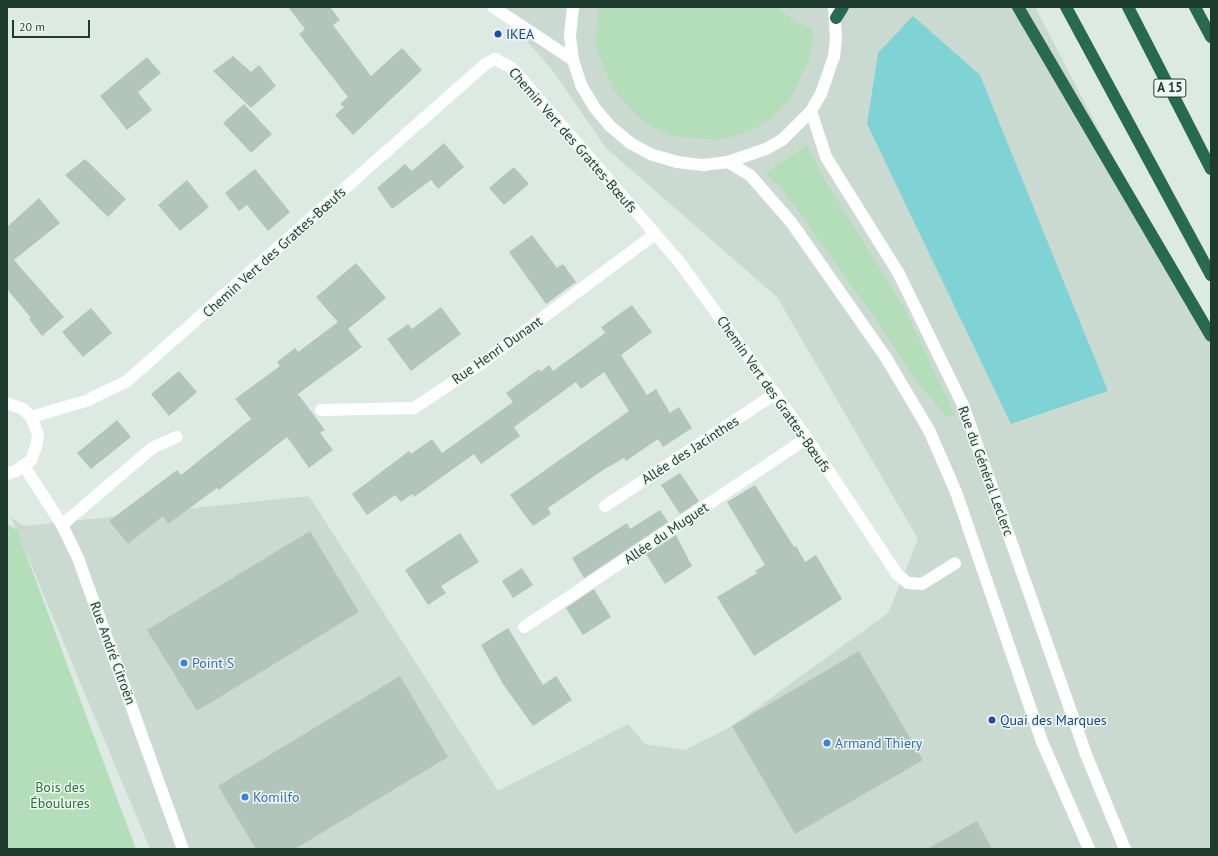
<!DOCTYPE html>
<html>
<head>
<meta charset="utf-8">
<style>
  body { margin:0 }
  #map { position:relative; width:1218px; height:856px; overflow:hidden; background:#ddeae3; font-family:"PT Sans",sans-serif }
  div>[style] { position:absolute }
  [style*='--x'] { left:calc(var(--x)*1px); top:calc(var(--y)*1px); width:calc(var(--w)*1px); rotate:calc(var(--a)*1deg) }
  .built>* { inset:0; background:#cbdad1 }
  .green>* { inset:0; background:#b4deb9 }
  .water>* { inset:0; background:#80d3d4 }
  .building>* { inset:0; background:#b2c5bb }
  .street>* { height:12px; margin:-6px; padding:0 6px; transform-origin:6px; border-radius:6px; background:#fff }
  .secondary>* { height:12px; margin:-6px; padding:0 6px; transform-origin:6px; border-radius:6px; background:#fff }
  .highway>* { height:12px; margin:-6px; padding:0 6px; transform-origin:6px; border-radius:6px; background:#286952 }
  .dots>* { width:11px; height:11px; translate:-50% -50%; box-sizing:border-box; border:2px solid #eef7f1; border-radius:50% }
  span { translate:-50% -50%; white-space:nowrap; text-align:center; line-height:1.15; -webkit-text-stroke:3px #eef7f1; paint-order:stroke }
  .shield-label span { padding:1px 3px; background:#eef7f1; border:1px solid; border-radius:3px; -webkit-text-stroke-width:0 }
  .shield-label { font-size:13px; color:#1e3b2f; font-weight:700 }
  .transit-label { font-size:14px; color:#164399 }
  .left { translate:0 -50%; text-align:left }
  .street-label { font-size:14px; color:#1e3b2f }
  .shop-label { font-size:14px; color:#366cbe }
  .park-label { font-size:14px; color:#267439 }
  .frame { position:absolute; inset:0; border:8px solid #1e3b2f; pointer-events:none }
  .scale { position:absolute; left:12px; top:20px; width:78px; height:18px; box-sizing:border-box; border:2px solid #1e3b2f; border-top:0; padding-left:5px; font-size:12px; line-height:14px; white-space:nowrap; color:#1e3b2f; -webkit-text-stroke:3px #eef7f1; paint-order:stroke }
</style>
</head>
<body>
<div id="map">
  <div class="built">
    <i style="clip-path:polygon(497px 7px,1035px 7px,1211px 345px,1211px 849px,150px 849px,11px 517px,24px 526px,309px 496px,498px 791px,628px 724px,645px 744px,685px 750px,732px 726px,888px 613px,918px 539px,777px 297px,606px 148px,553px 71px)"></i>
  </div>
  <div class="green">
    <i style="clip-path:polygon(599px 7px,776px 7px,796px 22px,813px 29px,810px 58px,791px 98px,770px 119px,758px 127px,730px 138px,715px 140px,672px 136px,645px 123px,614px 91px,597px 50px,596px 35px)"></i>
    <i style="clip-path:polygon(807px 145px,823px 177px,905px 309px,955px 415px,948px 418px,916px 381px,877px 321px,783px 190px,765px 173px)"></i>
    <i style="clip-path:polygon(7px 524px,17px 530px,136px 849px,7px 849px)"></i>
  </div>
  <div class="water">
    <i style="clip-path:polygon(913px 16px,980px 75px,1108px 391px,1011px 424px,867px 124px,878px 53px)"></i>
  </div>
  <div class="building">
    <i style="clip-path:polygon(288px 7px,330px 7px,340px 20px,333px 25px,371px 76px,402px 48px,422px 70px,353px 135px,335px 115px,344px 107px,340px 104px,348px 97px,299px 34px,305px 29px)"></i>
    <i style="clip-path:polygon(233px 56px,251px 72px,259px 65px,276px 86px,251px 108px,213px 71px)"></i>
    <i style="clip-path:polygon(147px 57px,161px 73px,138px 92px,152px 110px,127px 130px,100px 96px)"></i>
    <i style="clip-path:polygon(244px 104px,272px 134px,251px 153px,223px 123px)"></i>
    <i style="clip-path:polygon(444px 143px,464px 167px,438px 189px,431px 180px,392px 209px,377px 188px,405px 164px,412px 171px)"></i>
    <i style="clip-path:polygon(85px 159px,126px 199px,108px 217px,65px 175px)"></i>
    <i style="clip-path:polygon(514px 167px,529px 184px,504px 205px,489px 188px)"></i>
    <i style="clip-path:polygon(255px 169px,290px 212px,268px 231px,247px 205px,239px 211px,225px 193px)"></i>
    <i style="clip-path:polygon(187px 180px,209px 207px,180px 231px,158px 205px)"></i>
    <i style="clip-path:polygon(39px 198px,60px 223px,14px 260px,64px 317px,42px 336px,29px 319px,31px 318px,7px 289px,7px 227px)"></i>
    <i style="clip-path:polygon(532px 235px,557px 268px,563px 264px,576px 282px,546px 304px,509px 252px)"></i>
    <i style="clip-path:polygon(356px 263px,386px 298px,348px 329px,362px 347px,298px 394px,325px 430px,320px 433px,333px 450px,309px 468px,287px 437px,219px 490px,217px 488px,168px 524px,163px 516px,128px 544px,109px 521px,177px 470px,181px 475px,251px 419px,235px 399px,280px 366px,277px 362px,295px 348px,298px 352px,338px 322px,316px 297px)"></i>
    <i style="clip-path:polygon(632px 305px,652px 332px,621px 355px,647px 395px,656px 389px,670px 413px,679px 407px,692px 428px,663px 447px,658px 439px,626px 461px,624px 458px,603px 470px,548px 508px,551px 514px,533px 526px,510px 495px,629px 411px,604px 372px,581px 389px,576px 382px,514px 427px,520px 436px,481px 464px,474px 454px,414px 497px,412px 494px,401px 502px,395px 495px,367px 515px,352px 494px,409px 451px,411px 454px,432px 439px,442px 453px,513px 402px,506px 393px,539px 369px,540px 372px,549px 365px,553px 371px,605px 333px,601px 327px)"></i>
    <i style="clip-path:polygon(441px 307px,461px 334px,411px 371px,387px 339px,408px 324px,412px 329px)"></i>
    <i style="clip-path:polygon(91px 308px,112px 333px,83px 357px,62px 332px)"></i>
    <i style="clip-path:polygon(179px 371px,197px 392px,169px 416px,151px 394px)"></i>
    <i style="clip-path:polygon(117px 420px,131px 437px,91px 469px,77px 453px)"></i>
    <i style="clip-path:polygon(680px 473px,699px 501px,680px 514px,661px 485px)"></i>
    <i style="clip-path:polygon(755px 485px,794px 547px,796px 546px,805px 562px,816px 555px,842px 599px,754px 656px,717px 597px,757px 573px,755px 571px,765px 565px,727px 502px)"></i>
    <i style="clip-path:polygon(660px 510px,668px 522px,638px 542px,631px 530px,638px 542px,584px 578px,572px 558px,627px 523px,630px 529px)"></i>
    <i style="clip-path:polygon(310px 531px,359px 612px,197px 711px,147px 630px)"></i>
    <i style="clip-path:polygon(460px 533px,479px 562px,441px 586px,446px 593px,428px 605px,405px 570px)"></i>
    <i style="clip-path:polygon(676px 535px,692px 566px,665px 584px,646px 554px)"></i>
    <i style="clip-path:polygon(522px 568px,533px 585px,513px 598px,502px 581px)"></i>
    <i style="clip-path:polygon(594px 589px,611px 617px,583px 635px,566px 608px)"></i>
    <i style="clip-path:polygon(508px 628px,543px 685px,556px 676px,572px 700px,533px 726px,503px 684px,481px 645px)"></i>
    <i style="clip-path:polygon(859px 651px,923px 760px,795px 834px,732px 726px)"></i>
    <i style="clip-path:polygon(400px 676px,448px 757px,295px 849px,256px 849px,218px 786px)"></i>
    <i style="clip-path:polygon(977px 821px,992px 849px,927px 849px)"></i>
  </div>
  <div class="street">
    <i style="--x:321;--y:410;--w:93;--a:-1.2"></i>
    <i style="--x:414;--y:408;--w:82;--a:-33.5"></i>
    <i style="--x:482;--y:363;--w:214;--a:-36.7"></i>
    <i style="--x:31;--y:417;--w:57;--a:-16.2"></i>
    <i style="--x:86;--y:401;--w:46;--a:-26"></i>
    <i style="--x:127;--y:381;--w:477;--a:-41.5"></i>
    <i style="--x:484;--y:65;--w:13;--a:-29"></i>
    <i style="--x:495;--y:59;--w:19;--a:28"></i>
    <i style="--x:512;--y:68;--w:254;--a:49.2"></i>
    <i style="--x:678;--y:260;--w:220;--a:54.1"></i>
    <i style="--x:807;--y:438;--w:163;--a:56.5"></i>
    <i style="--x:897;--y:574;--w:14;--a:39"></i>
    <i style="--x:908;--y:583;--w:14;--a:4"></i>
    <i style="--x:922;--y:584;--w:39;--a:-32"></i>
    <i style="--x:605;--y:506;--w:204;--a:-33.4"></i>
    <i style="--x:62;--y:525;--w:118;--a:-40.5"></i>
    <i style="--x:152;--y:448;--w:27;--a:-24"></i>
    <i style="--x:524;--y:627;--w:340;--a:-33.7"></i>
  </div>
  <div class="secondary">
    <i style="--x:493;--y:7;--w:96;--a:33.5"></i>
    <i style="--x:573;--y:7;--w:29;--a:96"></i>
    <i style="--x:570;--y:36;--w:24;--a:83"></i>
    <i style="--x:573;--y:60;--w:26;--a:72"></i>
    <i style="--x:581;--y:85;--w:26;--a:59"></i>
    <i style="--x:594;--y:107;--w:25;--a:50"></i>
    <i style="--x:610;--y:126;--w:26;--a:40"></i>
    <i style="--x:630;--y:143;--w:26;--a:28"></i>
    <i style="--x:653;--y:155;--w:25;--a:16"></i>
    <i style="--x:677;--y:162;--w:26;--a:7"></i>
    <i style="--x:703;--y:165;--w:25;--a:-7"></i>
    <i style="--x:728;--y:162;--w:40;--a:-18.9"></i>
    <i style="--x:766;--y:149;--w:20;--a:-30"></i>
    <i style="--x:783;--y:139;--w:40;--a:-45"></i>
    <i style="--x:811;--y:111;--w:20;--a:-60"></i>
    <i style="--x:821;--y:94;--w:39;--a:-71"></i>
    <i style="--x:834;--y:57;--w:19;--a:-84"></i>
    <i style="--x:836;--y:38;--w:31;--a:-94"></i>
    <i style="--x:811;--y:111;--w:48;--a:71.9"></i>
    <i style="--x:826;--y:157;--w:138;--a:58"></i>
    <i style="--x:899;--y:274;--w:146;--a:64"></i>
    <i style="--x:963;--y:405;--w:368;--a:70.6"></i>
    <i style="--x:1085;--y:752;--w:105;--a:67.6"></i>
    <i style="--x:728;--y:162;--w:26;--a:31"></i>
    <i style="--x:750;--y:175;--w:62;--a:48.9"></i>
    <i style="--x:791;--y:222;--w:164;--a:55"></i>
    <i style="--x:885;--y:356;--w:86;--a:59.3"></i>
    <i style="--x:929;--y:430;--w:68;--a:66.5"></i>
    <i style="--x:956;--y:492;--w:267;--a:71"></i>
    <i style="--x:1043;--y:744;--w:115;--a:66.3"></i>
    <i style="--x:7;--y:403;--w:17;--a:21"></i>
    <i style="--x:23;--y:409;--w:11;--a:45"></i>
    <i style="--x:31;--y:417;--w:18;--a:68"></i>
    <i style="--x:38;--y:434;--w:9;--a:96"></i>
    <i style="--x:37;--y:443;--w:18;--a:109"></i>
    <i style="--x:31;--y:460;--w:19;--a:144"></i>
    <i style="--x:16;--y:471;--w:9;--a:162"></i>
    <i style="--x:24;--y:466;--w:70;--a:57.2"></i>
    <i style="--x:62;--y:525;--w:37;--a:64"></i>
    <i style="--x:78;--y:558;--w:309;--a:70.2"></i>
  </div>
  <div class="highway">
    <i style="--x:1018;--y:7;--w:381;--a:59.6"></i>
    <i style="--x:1066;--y:7;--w:305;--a:61.6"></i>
    <i style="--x:1128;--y:7;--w:182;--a:62.9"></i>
    <i style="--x:1195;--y:7;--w:34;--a:62"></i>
    <i style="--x:836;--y:18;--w:13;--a:-58"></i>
  </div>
  <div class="dots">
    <i style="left:498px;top:34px;background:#1a4fb4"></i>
    <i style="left:184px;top:663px;background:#3f7fe0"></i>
    <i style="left:992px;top:720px;background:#1a4fb4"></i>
    <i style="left:827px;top:743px;background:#3f7fe0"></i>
    <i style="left:245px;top:797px;background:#3f7fe0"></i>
  </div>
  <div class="shield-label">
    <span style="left:1170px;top:88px">A 15</span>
  </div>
  <div class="transit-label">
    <span class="left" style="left:506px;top:34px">IKEA</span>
    <span class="left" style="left:1000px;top:720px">Quai des Marques</span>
  </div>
  <div class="street-label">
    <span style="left:573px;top:140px;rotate:49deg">Chemin Vert des Grattes-Bœufs</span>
    <span style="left:274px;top:252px;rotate:-42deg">Chemin Vert des Grattes-Bœufs</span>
    <span style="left:497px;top:350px;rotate:-35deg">Rue Henri Dunant</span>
    <span style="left:774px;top:394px;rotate:55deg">Chemin Vert des Grattes-Bœufs</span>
    <span style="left:690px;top:450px;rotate:-33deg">Allée des Jacinthes</span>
    <span style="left:986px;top:471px;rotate:70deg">Rue du Général Leclerc</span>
    <span style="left:666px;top:533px;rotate:-34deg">Allée du Muguet</span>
    <span style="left:113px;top:653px;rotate:70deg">Rue André Citroën</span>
  </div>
  <div class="shop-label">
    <span class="left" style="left:192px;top:663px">Point S</span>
    <span class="left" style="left:835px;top:743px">Armand Thiery</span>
    <span class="left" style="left:253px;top:797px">Komilfo</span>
  </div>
  <div class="park-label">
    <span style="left:60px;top:795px">Bois des<br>Éboulures</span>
  </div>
  <div class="frame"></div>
  <div class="scale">20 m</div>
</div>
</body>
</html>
